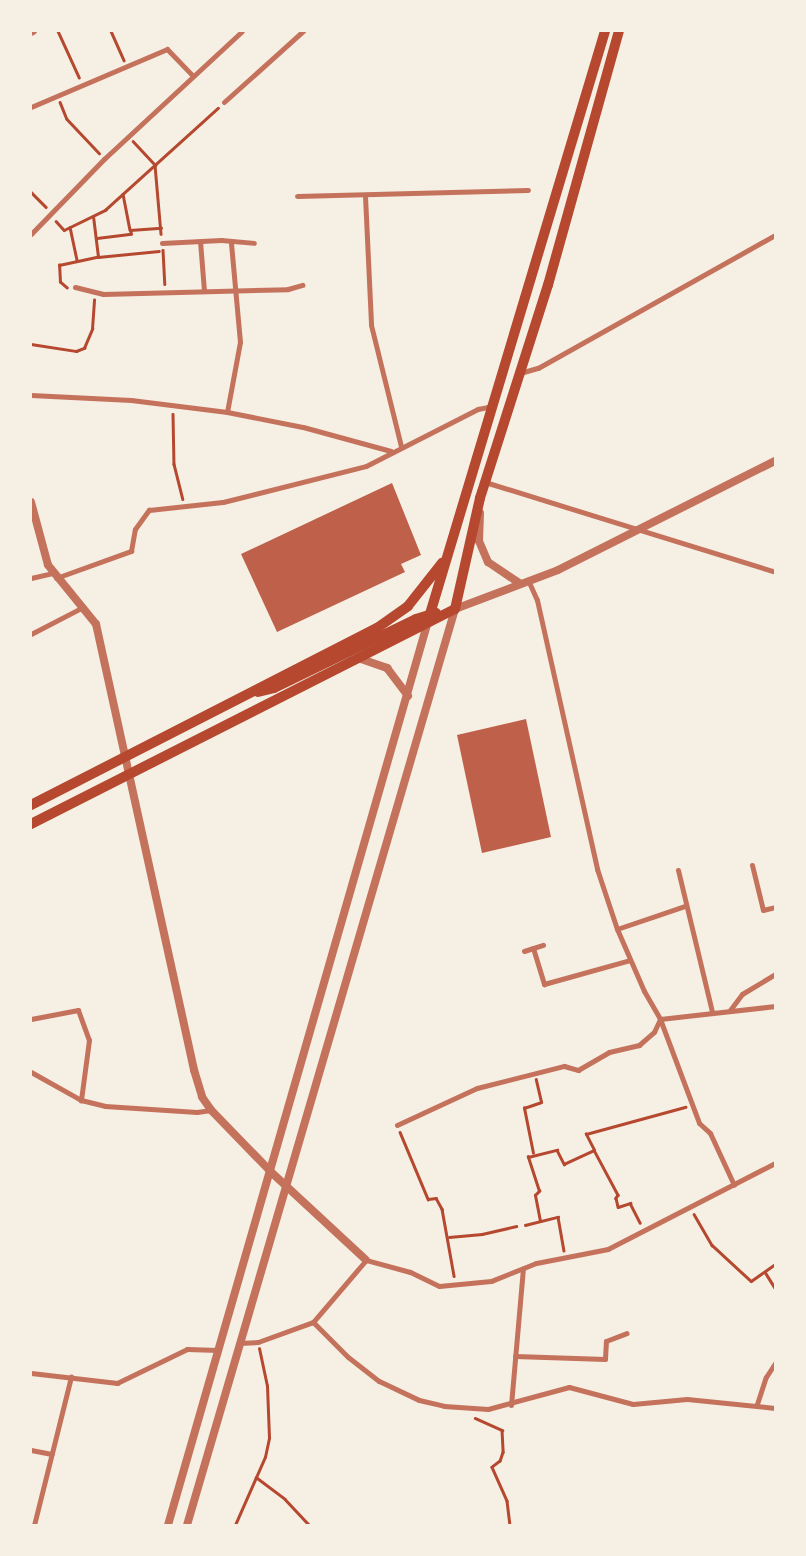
<!DOCTYPE html>
<html>
<head>
<meta charset="utf-8">
<style>
  body { margin:0 }
  #map { position:relative; width:806px; height:1556px; overflow:hidden; background:#f6efe4; font-family:"Asap Condensed",sans-serif }
  div>[style] { position:absolute }
  [style*='--x'] { left:calc(var(--x)*1px); top:calc(var(--y)*1px); width:calc(var(--w)*1px); rotate:calc(var(--a)*1deg) }
  .building>* { inset:0; background:#bf614a }
  .path>* { height:2.5px; margin:-1.25px; padding:0 1.25px; transform-origin:1.25px; border-radius:1.25px; background:#b5482f }
  .minor>* { height:5px; margin:-2.5px; padding:0 2.5px; transform-origin:2.5px; border-radius:2.5px; background:#c5725c }
  .tertiary>* { height:8px; margin:-4px; padding:0 4px; transform-origin:4px; border-radius:4px; background:#c5725c }
  .trunk>* { height:10px; margin:-5px; padding:0 5px; transform-origin:5px; border-radius:5px; background:#b5482f }
  span { translate:-50% -50%; white-space:nowrap; text-align:center; line-height:1.15; -webkit-text-stroke:5px #f6efe4; paint-order:stroke }
  .frame { position:absolute; inset:0; border:32px solid #f6efe4; pointer-events:none }
</style>
</head>
<body>
<div id="map">
  <div class="building">
    <i style="clip-path:polygon(392px 483px,421px 555px,401px 564px,405px 572px,277px 632px,241px 554px)"></i>
    <i style="clip-path:polygon(526px 719px,551px 837px,482px 853px,457px 735px)"></i>
  </div>
  <div class="path">
    <i style="--x:58;--y:31;--w:51;--a:65.5"></i>
    <i style="--x:111;--y:31;--w:32;--a:66"></i>
    <i style="--x:60;--y:102;--w:18;--a:68"></i>
    <i style="--x:67;--y:119;--w:47;--a:46.7"></i>
    <i style="--x:133;--y:141;--w:33;--a:47"></i>
    <i style="--x:155;--y:165;--w:69;--a:85"></i>
    <i style="--x:31;--y:192;--w:21;--a:45"></i>
    <i style="--x:123;--y:194;--w:36;--a:79"></i>
    <i style="--x:56;--y:221;--w:12;--a:48"></i>
    <i style="--x:64;--y:230;--w:46;--a:-26"></i>
    <i style="--x:105;--y:210;--w:152;--a:-42.1"></i>
    <i style="--x:70;--y:227;--w:34;--a:78"></i>
    <i style="--x:97;--y:238;--w:34;--a:-7"></i>
    <i style="--x:131;--y:234;--w:4;--a:-104"></i>
    <i style="--x:130;--y:230;--w:31;--a:-4"></i>
    <i style="--x:163;--y:250;--w:34;--a:87"></i>
    <i style="--x:98;--y:257;--w:61;--a:-5.6"></i>
    <i style="--x:67;--y:288;--w:9;--a:-139"></i>
    <i style="--x:60;--y:282;--w:17;--a:-93"></i>
    <i style="--x:59;--y:265;--w:40;--a:-12"></i>
    <i style="--x:98;--y:257;--w:39;--a:-97"></i>
    <i style="--x:31;--y:344;--w:46;--a:8.8"></i>
    <i style="--x:76;--y:351;--w:9;--a:-21"></i>
    <i style="--x:84;--y:348;--w:21;--a:-67"></i>
    <i style="--x:92;--y:329;--w:29;--a:-86"></i>
    <i style="--x:173;--y:414;--w:50;--a:88.9"></i>
    <i style="--x:174;--y:464;--w:36;--a:76"></i>
    <i style="--x:400;--y:1132;--w:73;--a:67.3"></i>
    <i style="--x:428;--y:1199;--w:8;--a:-7"></i>
    <i style="--x:436;--y:1198;--w:13;--a:61"></i>
    <i style="--x:442;--y:1209;--w:68;--a:79.8"></i>
    <i style="--x:594;--y:1150;--w:18;--a:-117"></i>
    <i style="--x:586;--y:1134;--w:103;--a:-15.3"></i>
    <i style="--x:533;--y:1153;--w:46;--a:-101.3"></i>
    <i style="--x:524;--y:1108;--w:18;--a:-19"></i>
    <i style="--x:541;--y:1102;--w:23;--a:-103"></i>
    <i style="--x:694;--y:1214;--w:36;--a:60"></i>
    <i style="--x:712;--y:1245;--w:53;--a:42.7"></i>
    <i style="--x:751;--y:1281;--w:29;--a:-35"></i>
    <i style="--x:540;--y:1221;--w:26;--a:-101"></i>
    <i style="--x:535;--y:1195;--w:6;--a:-45"></i>
    <i style="--x:539;--y:1191;--w:36;--a:-108"></i>
    <i style="--x:528;--y:1157;--w:30;--a:-14"></i>
    <i style="--x:557;--y:1150;--w:16;--a:63"></i>
    <i style="--x:564;--y:1164;--w:33;--a:-25"></i>
    <i style="--x:594;--y:1150;--w:51;--a:61.9"></i>
    <i style="--x:618;--y:1195;--w:4;--a:124"></i>
    <i style="--x:616;--y:1198;--w:9;--a:77"></i>
    <i style="--x:618;--y:1207;--w:13;--a:-18"></i>
    <i style="--x:630;--y:1203;--w:22;--a:63"></i>
    <i style="--x:525;--y:1225;--w:34;--a:-14"></i>
    <i style="--x:558;--y:1217;--w:34;--a:80"></i>
    <i style="--x:449;--y:1237;--w:33;--a:-5"></i>
    <i style="--x:482;--y:1234;--w:35;--a:-13"></i>
    <i style="--x:765;--y:1272;--w:19;--a:58"></i>
    <i style="--x:475;--y:1418;--w:30;--a:24"></i>
    <i style="--x:502;--y:1430;--w:22;--a:87"></i>
    <i style="--x:503;--y:1452;--w:9;--a:108"></i>
    <i style="--x:500;--y:1461;--w:10;--a:143"></i>
    <i style="--x:492;--y:1467;--w:37;--a:66"></i>
    <i style="--x:507;--y:1501;--w:24;--a:83"></i>
    <i style="--x:256;--y:1477;--w:36;--a:37"></i>
    <i style="--x:285;--y:1499;--w:35;--a:47"></i>
    <i style="--x:235;--y:1525;--w:74;--a:-66.2"></i>
    <i style="--x:265;--y:1457;--w:19;--a:-78"></i>
    <i style="--x:269;--y:1438;--w:52;--a:-92.2"></i>
    <i style="--x:267;--y:1386;--w:38;--a:-102"></i>
  </div>
  <div class="minor">
    <i style="--x:224;--y:102;--w:106;--a:-41.9"></i>
    <i style="--x:31;--y:107;--w:148;--a:-23.1"></i>
    <i style="--x:167;--y:49;--w:37;--a:46"></i>
    <i style="--x:297;--y:196;--w:231;--a:-1.5"></i>
    <i style="--x:365;--y:196;--w:129;--a:87.3"></i>
    <i style="--x:371;--y:325;--w:125;--a:76.1"></i>
    <i style="--x:31;--y:234;--w:105;--a:-45.8"></i>
    <i style="--x:104;--y:159;--w:188;--a:-42.8"></i>
    <i style="--x:200;--y:241;--w:50;--a:85.4"></i>
    <i style="--x:162;--y:243;--w:59;--a:-2.9"></i>
    <i style="--x:221;--y:240;--w:33;--a:5"></i>
    <i style="--x:75;--y:287;--w:29;--a:14"></i>
    <i style="--x:103;--y:294;--w:185;--a:-1.5"></i>
    <i style="--x:288;--y:289;--w:15;--a:-16"></i>
    <i style="--x:520;--y:373;--w:19;--a:-16"></i>
    <i style="--x:538;--y:368;--w:272;--a:-29.3"></i>
    <i style="--x:31;--y:395;--w:100;--a:2.9"></i>
    <i style="--x:131;--y:400;--w:97;--a:7.1"></i>
    <i style="--x:227;--y:412;--w:77;--a:11.2"></i>
    <i style="--x:303;--y:427;--w:91;--a:15.3"></i>
    <i style="--x:227;--y:412;--w:71;--a:-79.5"></i>
    <i style="--x:240;--y:342;--w:99;--a:-95.2"></i>
    <i style="--x:485;--y:482;--w:304;--a:17.2"></i>
    <i style="--x:31;--y:578;--w:23;--a:-13"></i>
    <i style="--x:56;--y:578;--w:80;--a:-19.8"></i>
    <i style="--x:131;--y:551;--w:22;--a:-80"></i>
    <i style="--x:135;--y:529;--w:24;--a:-54"></i>
    <i style="--x:149;--y:510;--w:74;--a:-6.2"></i>
    <i style="--x:223;--y:502;--w:147;--a:-14.1"></i>
    <i style="--x:366;--y:466;--w:126;--a:-27"></i>
    <i style="--x:478;--y:409;--w:14;--a:-12"></i>
    <i style="--x:528;--y:580;--w:22;--a:66"></i>
    <i style="--x:537;--y:600;--w:276;--a:77.4"></i>
    <i style="--x:597;--y:869;--w:63;--a:71.6"></i>
    <i style="--x:617;--y:929;--w:68;--a:66.5"></i>
    <i style="--x:644;--y:991;--w:32;--a:60"></i>
    <i style="--x:660;--y:1019;--w:111;--a:69.4"></i>
    <i style="--x:699;--y:1123;--w:15;--a:42"></i>
    <i style="--x:710;--y:1133;--w:57;--a:65.2"></i>
    <i style="--x:31;--y:634;--w:59;--a:-27.4"></i>
    <i style="--x:752;--y:865;--w:46;--a:76.3"></i>
    <i style="--x:763;--y:910;--w:12;--a:-14"></i>
    <i style="--x:678;--y:870;--w:146;--a:76.5"></i>
    <i style="--x:617;--y:929;--w:72;--a:-18.7"></i>
    <i style="--x:533;--y:948;--w:38;--a:73"></i>
    <i style="--x:544;--y:984;--w:89;--a:-15.6"></i>
    <i style="--x:524;--y:951;--w:20;--a:-18"></i>
    <i style="--x:730;--y:1010;--w:20;--a:-53"></i>
    <i style="--x:742;--y:994;--w:39;--a:-31"></i>
    <i style="--x:31;--y:1019;--w:48;--a:-10.8"></i>
    <i style="--x:78;--y:1010;--w:32;--a:70"></i>
    <i style="--x:89;--y:1040;--w:61;--a:97.6"></i>
    <i style="--x:31;--y:1072;--w:57;--a:29.2"></i>
    <i style="--x:81;--y:1100;--w:25;--a:14"></i>
    <i style="--x:105;--y:1106;--w:92;--a:3.7"></i>
    <i style="--x:197;--y:1112;--w:14;--a:-8"></i>
    <i style="--x:397;--y:1125;--w:88;--a:-24.8"></i>
    <i style="--x:477;--y:1088;--w:90;--a:-14.2"></i>
    <i style="--x:564;--y:1066;--w:15;--a:16"></i>
    <i style="--x:578;--y:1070;--w:36;--a:-30"></i>
    <i style="--x:609;--y:1052;--w:31;--a:-13"></i>
    <i style="--x:639;--y:1045;--w:20;--a:-41"></i>
    <i style="--x:654;--y:1032;--w:14;--a:-65"></i>
    <i style="--x:660;--y:1019;--w:116;--a:-6.4"></i>
    <i style="--x:775;--y:1163;--w:188;--a:152.8"></i>
    <i style="--x:608;--y:1249;--w:73;--a:169"></i>
    <i style="--x:536;--y:1263;--w:48;--a:158.2"></i>
    <i style="--x:491;--y:1281;--w:52;--a:174.5"></i>
    <i style="--x:439;--y:1286;--w:32;--a:-154"></i>
    <i style="--x:410;--y:1272;--w:46;--a:-164.7"></i>
    <i style="--x:366;--y:1260;--w:82;--a:130.5"></i>
    <i style="--x:313;--y:1322;--w:49;--a:45"></i>
    <i style="--x:348;--y:1357;--w:39;--a:38"></i>
    <i style="--x:379;--y:1381;--w:44;--a:25.4"></i>
    <i style="--x:419;--y:1400;--w:26;--a:13"></i>
    <i style="--x:444;--y:1406;--w:44;--a:3.9"></i>
    <i style="--x:488;--y:1409;--w:84;--a:-15.2"></i>
    <i style="--x:569;--y:1387;--w:66;--a:14.9"></i>
    <i style="--x:633;--y:1404;--w:54;--a:-5.3"></i>
    <i style="--x:687;--y:1399;--w:88;--a:5.8"></i>
    <i style="--x:239;--y:1343;--w:19;--a:-3"></i>
    <i style="--x:258;--y:1342;--w:59;--a:-20"></i>
    <i style="--x:515;--y:1356;--w:90;--a:1.9"></i>
    <i style="--x:605;--y:1359;--w:18;--a:-87"></i>
    <i style="--x:606;--y:1341;--w:22;--a:-21"></i>
    <i style="--x:31;--y:1373;--w:87;--a:6.6"></i>
    <i style="--x:117;--y:1383;--w:78;--a:-25.9"></i>
    <i style="--x:187;--y:1349;--w:31;--a:2"></i>
    <i style="--x:757;--y:1404;--w:28;--a:-72"></i>
    <i style="--x:766;--y:1377;--w:17;--a:-57"></i>
    <i style="--x:511;--y:1405;--w:137;--a:-85"></i>
    <i style="--x:31;--y:1450;--w:21;--a:11"></i>
    <i style="--x:34;--y:1525;--w:153;--a:-76"></i>
  </div>
  <div class="tertiary">
    <i style="--x:31;--y:32;--w:2;--a:-27"></i>
    <i style="--x:31;--y:502;--w:65;--a:74.9"></i>
    <i style="--x:48;--y:565;--w:76;--a:50.9"></i>
    <i style="--x:96;--y:624;--w:457;--a:77.6"></i>
    <i style="--x:194;--y:1070;--w:28;--a:73"></i>
    <i style="--x:202;--y:1097;--w:16;--a:55"></i>
    <i style="--x:211;--y:1110;--w:86;--a:45.9"></i>
    <i style="--x:271;--y:1172;--w:129;--a:42.8"></i>
    <i style="--x:480;--y:513;--w:28;--a:92"></i>
    <i style="--x:479;--y:541;--w:23;--a:67"></i>
    <i style="--x:488;--y:562;--w:37;--a:34"></i>
    <i style="--x:361;--y:659;--w:28;--a:19"></i>
    <i style="--x:387;--y:668;--w:35;--a:53"></i>
    <i style="--x:168;--y:1525;--w:941;--a:-73.95"></i>
    <i style="--x:187;--y:1525;--w:954;--a:-73.69"></i>
    <i style="--x:455;--y:609;--w:110;--a:-20.7"></i>
    <i style="--x:558;--y:570;--w:243;--a:-26.7"></i>
  </div>
  <div class="trunk">
    <i style="--x:430;--y:614;--w:609;--a:-73.29"></i>
    <i style="--x:258;--y:692;--w:16;--a:-14"></i>
    <i style="--x:274;--y:688;--w:158;--a:-25.9"></i>
    <i style="--x:416;--y:619;--w:21;--a:-17"></i>
    <i style="--x:31;--y:805;--w:389;--a:-27.1"></i>
    <i style="--x:377;--y:628;--w:38;--a:-35"></i>
    <i style="--x:408;--y:606;--w:55;--a:-51.7"></i>
    <i style="--x:31;--y:824;--w:475;--a:-26.9"></i>
    <i style="--x:455;--y:609;--w:114;--a:-77.3"></i>
    <i style="--x:480;--y:498;--w:224;--a:-72.3"></i>
    <i style="--x:548;--y:285;--w:264;--a:-74.4"></i>
  </div>
  <div class="frame"></div>
</div>
</body>
</html>
